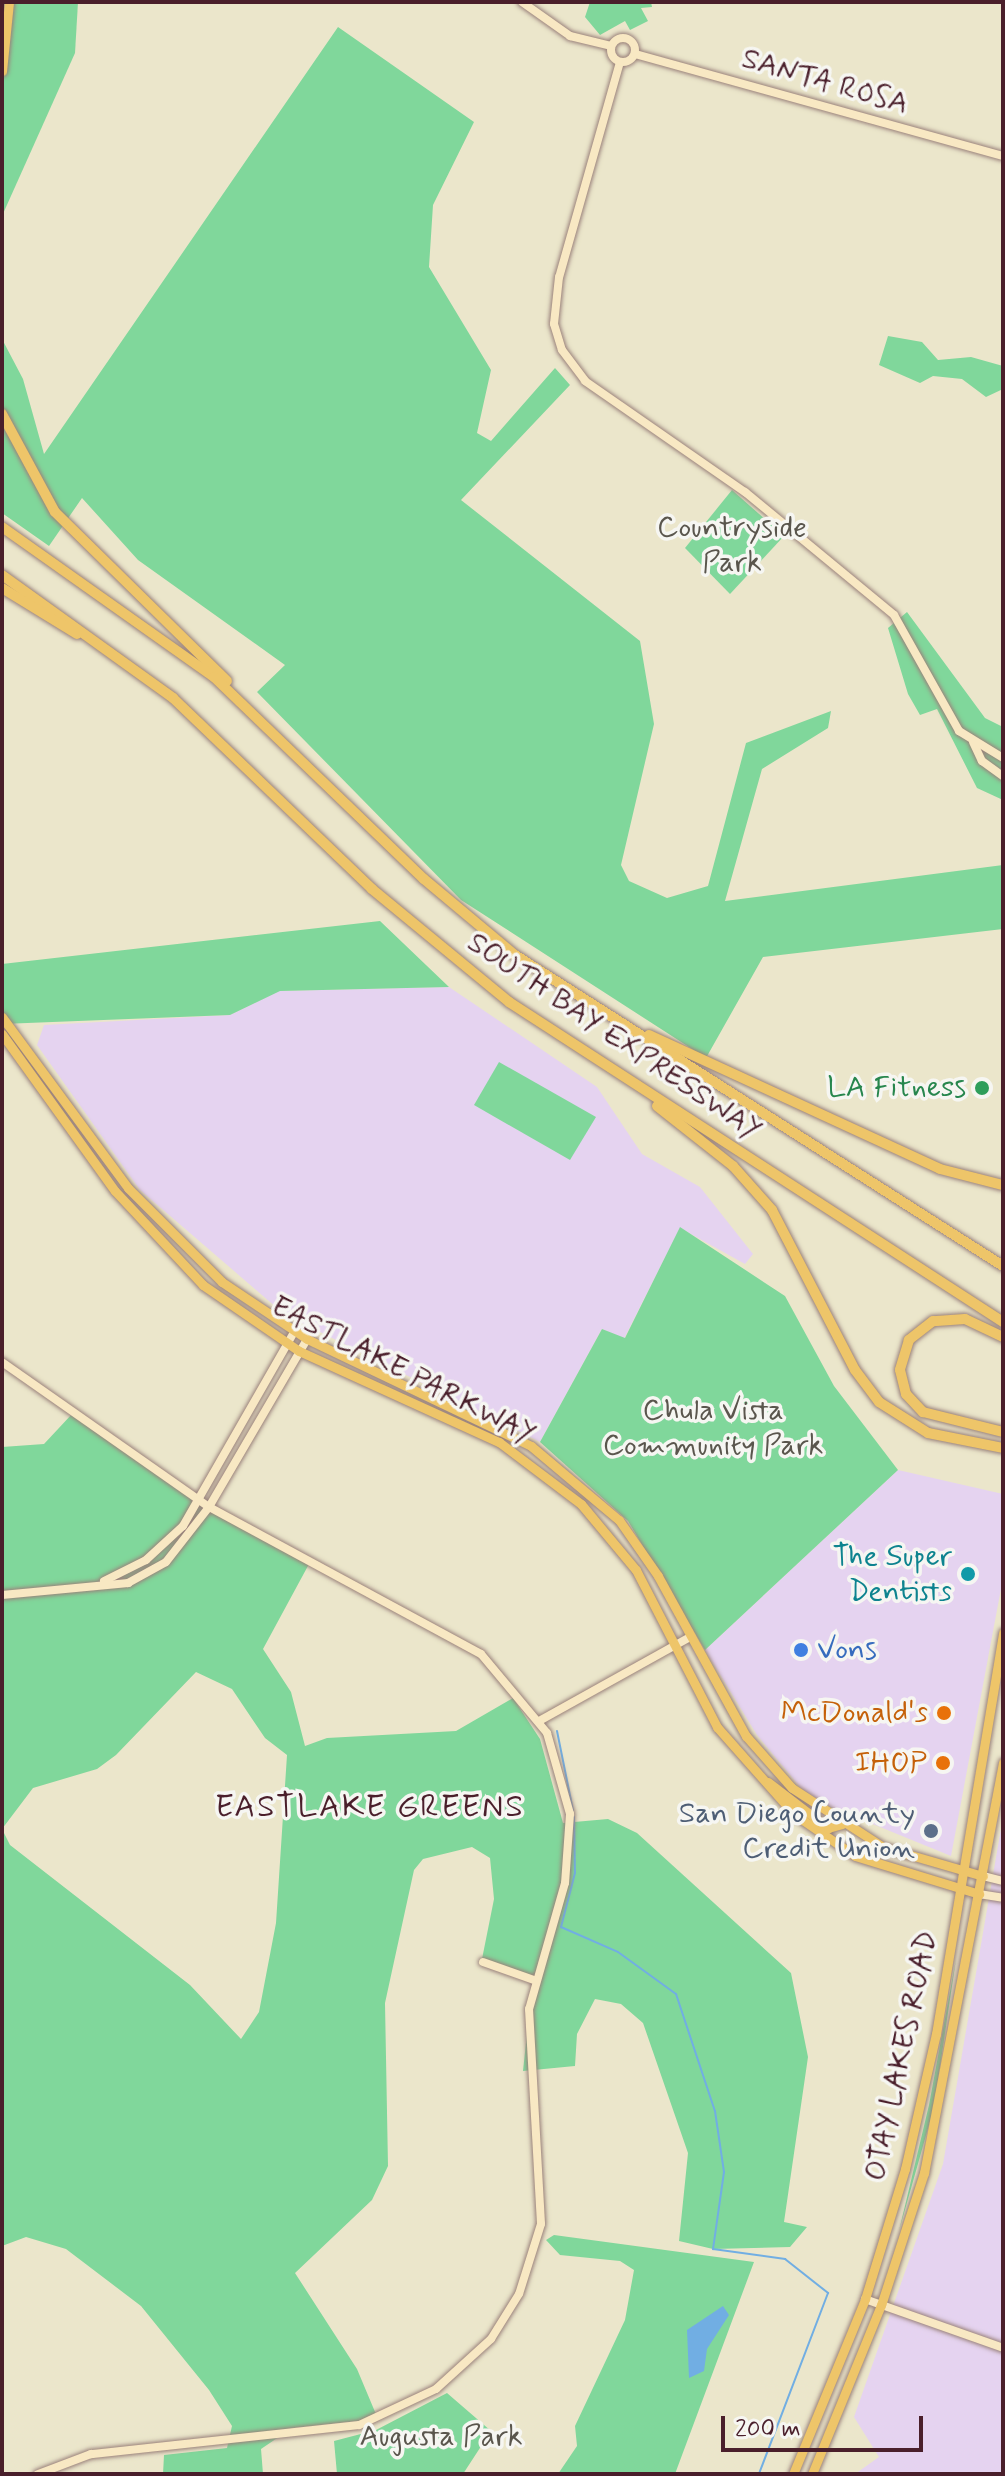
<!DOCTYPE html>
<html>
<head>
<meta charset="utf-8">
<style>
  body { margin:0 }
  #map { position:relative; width:1005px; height:2476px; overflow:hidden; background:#ebe6cb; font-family:Mynerve,sans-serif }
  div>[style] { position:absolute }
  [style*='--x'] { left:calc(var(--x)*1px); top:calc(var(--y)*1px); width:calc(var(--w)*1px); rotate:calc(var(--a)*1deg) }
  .built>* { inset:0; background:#e5d3f0 }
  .green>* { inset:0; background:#80d79b }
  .water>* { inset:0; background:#71aee3 }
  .stream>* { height:2px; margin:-1px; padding:0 1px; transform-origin:1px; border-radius:1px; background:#71aee3 }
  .roads { filter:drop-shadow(0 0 2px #9a827b) drop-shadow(0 0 2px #9a827b) }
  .secondary>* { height:8px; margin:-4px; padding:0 4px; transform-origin:4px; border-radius:4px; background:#f8e8c3 }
  .secondary>.ring { margin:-4px; padding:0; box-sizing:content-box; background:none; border:8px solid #f8e8c3; border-radius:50% }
  .primary>* { height:9px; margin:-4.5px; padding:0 4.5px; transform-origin:4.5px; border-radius:4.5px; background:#eec569 }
  .highway>* { height:10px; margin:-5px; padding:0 5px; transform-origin:5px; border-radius:5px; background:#eec569 }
  .dots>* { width:22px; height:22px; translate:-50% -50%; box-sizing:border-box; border:4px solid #f6f6f2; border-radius:50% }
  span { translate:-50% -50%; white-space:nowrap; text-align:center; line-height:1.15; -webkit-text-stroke:7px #f6f6f2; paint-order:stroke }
  .street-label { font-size:30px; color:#4a1f2b }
  .park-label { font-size:30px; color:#5a564d }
  .leisure-label { font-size:30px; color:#27864d }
  .right { translate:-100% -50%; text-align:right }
  .culture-label { font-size:30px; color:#0d838f }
  .shop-label { font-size:30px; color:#366cbe }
  .left { translate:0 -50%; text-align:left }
  .food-label { font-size:30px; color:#c56008 }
  .service-label { font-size:30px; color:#4e5e75 }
  .neighbourhood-label { font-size:32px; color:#4a1f2b; letter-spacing:2px }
  .frame { position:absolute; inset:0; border:4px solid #4a1f2b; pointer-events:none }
  .scale { position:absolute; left:721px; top:2416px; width:202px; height:36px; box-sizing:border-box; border:4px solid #4a1f2b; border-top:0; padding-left:10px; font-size:24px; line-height:28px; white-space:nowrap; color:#4a1f2b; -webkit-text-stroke:6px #f6f6f2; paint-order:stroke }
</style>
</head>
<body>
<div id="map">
  <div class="built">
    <i style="clip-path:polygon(449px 987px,597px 1087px,642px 1154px,700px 1187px,753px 1254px,745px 1264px,680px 1228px,624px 1339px,602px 1329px,540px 1442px,284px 1314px,140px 1190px,37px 1045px,44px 1025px,230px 1015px,279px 991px)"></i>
    <i style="clip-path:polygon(898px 1470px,1003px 1494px,1003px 1578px,951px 1856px,809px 1798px,757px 1735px,705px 1650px)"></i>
    <i style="clip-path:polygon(1003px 1817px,1003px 2474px,855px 2474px,879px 2457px,854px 2417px,943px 2164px)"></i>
  </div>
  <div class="green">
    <i style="clip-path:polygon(2px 2px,78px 2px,75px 53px,2px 216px)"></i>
    <i style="clip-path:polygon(590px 2px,651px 2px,652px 7px,641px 8px,648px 21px,630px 30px,625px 21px,600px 35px,585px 17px)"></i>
    <i style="clip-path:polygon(338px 27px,474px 122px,433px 205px,429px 267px,491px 370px,477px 433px,491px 441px,555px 368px,570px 385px,461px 500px,640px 641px,654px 724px,621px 865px,629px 881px,667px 898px,708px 886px,746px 743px,831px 711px,828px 728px,762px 769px,725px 901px,1003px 865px,1003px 929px,763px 957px,706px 1058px,461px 900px,257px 692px,285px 665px,138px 560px,82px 498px,49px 546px,2px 513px,2px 339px,23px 379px,44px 454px)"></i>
    <i style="clip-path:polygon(888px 336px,922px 342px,938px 360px,971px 357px,1003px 366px,1003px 389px,986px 397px,962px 379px,933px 376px,920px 383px,879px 365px)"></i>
    <i style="clip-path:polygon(732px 490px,784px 536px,730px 594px,685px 548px)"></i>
    <i style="clip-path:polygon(907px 612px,985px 718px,1003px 727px,1003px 800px,977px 788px,937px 709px,920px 715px,908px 694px,888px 628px)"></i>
    <i style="clip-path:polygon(380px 921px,449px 987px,280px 991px,230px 1015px,2px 1024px,2px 964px)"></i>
    <i style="clip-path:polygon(499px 1062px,596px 1117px,570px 1160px,474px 1105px)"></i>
    <i style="clip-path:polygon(680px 1227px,785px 1296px,834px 1386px,898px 1470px,705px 1650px,628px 1521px,540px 1442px,602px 1329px,625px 1338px)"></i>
    <i style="clip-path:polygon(72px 1414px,184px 1493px,309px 1564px,263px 1649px,291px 1692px,305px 1746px,327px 1738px,456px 1731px,513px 1698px,540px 1739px,563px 1823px,608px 1819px,637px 1833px,791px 1973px,808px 2057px,784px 2222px,807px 2227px,790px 2247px,713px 2249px,679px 2241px,688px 2153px,643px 2023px,621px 2004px,595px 1999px,577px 2034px,575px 2066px,523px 2071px,533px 1977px,481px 1964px,494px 1899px,490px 1858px,472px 1847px,423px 1859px,414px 1870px,385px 2003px,388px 2166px,372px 2200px,295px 2273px,357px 2369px,378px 2419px,292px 2428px,261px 2449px,263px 2474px,163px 2474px,164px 2455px,227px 2448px,232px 2426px,209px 2390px,141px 2306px,66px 2249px,26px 2237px,2px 2246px,2px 1829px,10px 1845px,190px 1985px,241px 2039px,259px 2012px,276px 1923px,287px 1755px,265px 1738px,232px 1689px,196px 1672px,116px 1755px,97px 1769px,33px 1788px,2px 1829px,2px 1447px,44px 1444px)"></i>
    <i style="clip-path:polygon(956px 1959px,934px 2107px,899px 2231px,929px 2105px)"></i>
    <i style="clip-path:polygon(554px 2235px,754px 2262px,675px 2474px,558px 2474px,577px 2446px,575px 2426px,625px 2320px,634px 2270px,620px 2261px,560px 2255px,546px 2240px)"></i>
    <i style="clip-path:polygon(447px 2393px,491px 2431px,463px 2474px,337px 2474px,334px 2441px,376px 2430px)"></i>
  </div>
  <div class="water">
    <i style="clip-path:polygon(723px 2306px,729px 2315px,707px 2349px,704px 2371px,689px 2378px,687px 2330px)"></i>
  </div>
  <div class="stream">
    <i style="--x:557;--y:1731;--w:81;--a:78.6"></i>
    <i style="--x:574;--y:1817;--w:56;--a:89"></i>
    <i style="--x:575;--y:1873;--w:56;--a:104.5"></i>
    <i style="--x:561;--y:1927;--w:62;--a:23.7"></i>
    <i style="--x:618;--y:1952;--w:72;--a:35.9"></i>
    <i style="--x:676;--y:1994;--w:123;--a:71.6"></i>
    <i style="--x:715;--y:2111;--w:62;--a:81.6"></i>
    <i style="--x:724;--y:2172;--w:78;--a:98.1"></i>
    <i style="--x:713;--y:2249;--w:73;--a:7.9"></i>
    <i style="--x:785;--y:2259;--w:55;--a:38.3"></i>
    <i style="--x:828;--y:2293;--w:194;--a:110.9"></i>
  </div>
  <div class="roads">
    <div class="secondary">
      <i style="--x:522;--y:2;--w:59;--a:35.3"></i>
      <i style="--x:570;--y:36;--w:42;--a:13.7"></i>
      <i class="ring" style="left:611px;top:38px;width:16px;height:16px"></i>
      <i style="--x:635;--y:54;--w:382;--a:15.5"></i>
      <i style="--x:620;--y:62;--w:223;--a:105.8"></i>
      <i style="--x:559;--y:277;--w:47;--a:96.1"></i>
      <i style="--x:554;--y:324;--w:27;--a:73"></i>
      <i style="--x:562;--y:350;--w:39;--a:53"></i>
      <i style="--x:585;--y:381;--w:195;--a:34.8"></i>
      <i style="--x:745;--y:492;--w:193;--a:39.5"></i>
      <i style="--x:894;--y:615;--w:133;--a:60.7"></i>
      <i style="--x:959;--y:731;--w:52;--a:31.5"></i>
      <i style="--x:973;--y:742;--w:21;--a:65"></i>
      <i style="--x:982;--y:761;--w:26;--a:36"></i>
      <i style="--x:2;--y:1362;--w:253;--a:35"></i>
      <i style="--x:209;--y:1507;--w:309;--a:28.4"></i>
      <i style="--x:481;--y:1654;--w:103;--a:50.1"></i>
      <i style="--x:547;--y:1733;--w:84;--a:74.1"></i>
      <i style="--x:570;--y:1814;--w:69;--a:94.1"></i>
      <i style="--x:565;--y:1883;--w:131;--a:105.9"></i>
      <i style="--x:529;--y:2009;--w:215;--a:86.8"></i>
      <i style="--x:541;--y:2224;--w:73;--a:107.4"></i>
      <i style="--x:519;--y:2294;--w:53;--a:121.9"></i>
      <i style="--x:491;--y:2339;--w:74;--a:137.7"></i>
      <i style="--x:436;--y:2389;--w:85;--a:154.9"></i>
      <i style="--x:359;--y:2425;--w:270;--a:173.8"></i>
      <i style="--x:91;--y:2454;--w:57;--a:159.3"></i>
      <i style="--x:104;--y:1581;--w:47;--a:-26.6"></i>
      <i style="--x:146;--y:1560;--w:50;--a:-42.6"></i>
      <i style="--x:183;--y:1526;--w:224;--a:-60.2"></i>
      <i style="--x:2;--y:1595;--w:127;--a:-5.4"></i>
      <i style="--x:128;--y:1583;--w:43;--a:-28.9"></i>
      <i style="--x:166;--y:1562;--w:70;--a:-52"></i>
      <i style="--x:209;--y:1507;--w:194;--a:-59.7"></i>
      <i style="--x:539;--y:1721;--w:173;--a:-29.1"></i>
      <i style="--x:983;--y:1876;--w:21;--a:14"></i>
      <i style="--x:979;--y:1894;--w:24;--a:9"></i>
      <i style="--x:483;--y:1962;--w:54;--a:19.4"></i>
      <i style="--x:865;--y:2299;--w:146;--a:19.5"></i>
    </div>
    <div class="primary">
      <i style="--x:2;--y:71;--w:69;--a:-84.2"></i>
      <i style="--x:2;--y:1017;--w:212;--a:53.6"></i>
      <i style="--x:128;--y:1188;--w:133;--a:45"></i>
      <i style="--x:222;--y:1282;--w:102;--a:33.8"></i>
      <i style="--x:307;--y:1339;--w:248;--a:25.5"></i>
      <i style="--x:531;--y:1446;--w:115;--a:40.1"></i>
      <i style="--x:619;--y:1520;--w:68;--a:55.1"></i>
      <i style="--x:658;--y:1576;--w:183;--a:61.2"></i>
      <i style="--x:746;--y:1736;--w:69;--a:48.5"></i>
      <i style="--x:792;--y:1788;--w:108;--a:33"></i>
      <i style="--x:883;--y:1847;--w:104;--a:16.2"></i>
      <i style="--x:2;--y:1034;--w:193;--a:54.3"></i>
      <i style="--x:115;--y:1191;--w:129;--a:46.9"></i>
      <i style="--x:203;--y:1285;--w:116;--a:34.5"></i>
      <i style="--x:299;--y:1351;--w:220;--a:24.5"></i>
      <i style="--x:499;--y:1442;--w:103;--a:37.1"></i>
      <i style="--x:581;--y:1504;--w:86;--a:50.2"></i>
      <i style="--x:636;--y:1570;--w:177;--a:62.7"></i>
      <i style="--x:717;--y:1727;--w:116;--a:48.5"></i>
      <i style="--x:794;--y:1814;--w:74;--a:34.5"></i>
      <i style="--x:855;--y:1856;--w:130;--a:17"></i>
      <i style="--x:768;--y:1782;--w:76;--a:37.5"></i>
      <i style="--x:828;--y:1828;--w:15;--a:-16"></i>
      <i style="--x:793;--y:2474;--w:189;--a:-67.6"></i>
      <i style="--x:865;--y:2299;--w:136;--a:-72.9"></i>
      <i style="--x:905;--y:2169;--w:139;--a:-77.1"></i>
      <i style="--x:936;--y:2034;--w:407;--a:-80.5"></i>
      <i style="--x:812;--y:2474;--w:183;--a:-67.8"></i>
      <i style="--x:881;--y:2305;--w:139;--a:-72"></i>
      <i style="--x:924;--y:2173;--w:418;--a:-79.1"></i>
    </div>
    <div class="highway">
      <i style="--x:2;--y:414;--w:111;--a:61.6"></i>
      <i style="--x:55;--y:512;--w:241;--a:44.5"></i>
      <i style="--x:2;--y:527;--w:260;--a:35.3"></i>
      <i style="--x:214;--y:677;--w:291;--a:43.9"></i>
      <i style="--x:424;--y:879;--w:119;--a:39.9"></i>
      <i style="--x:515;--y:955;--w:579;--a:32.51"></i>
      <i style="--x:2;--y:575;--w:211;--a:35.7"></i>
      <i style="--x:173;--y:698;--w:276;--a:43.8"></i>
      <i style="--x:372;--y:889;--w:178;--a:39.5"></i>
      <i style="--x:509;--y:1002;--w:589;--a:32.93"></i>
      <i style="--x:2;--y:588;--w:88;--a:31.5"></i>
      <i style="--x:649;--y:1035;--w:320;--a:24.7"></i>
      <i style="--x:940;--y:1169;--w:65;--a:14.3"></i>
      <i style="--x:657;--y:1106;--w:97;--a:38.3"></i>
      <i style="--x:733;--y:1166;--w:59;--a:48.4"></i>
      <i style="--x:772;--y:1210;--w:180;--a:62.6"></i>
      <i style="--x:855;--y:1370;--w:40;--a:53"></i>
      <i style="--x:879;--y:1402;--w:58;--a:32.3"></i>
      <i style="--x:928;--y:1433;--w:76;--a:11.3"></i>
      <i style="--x:1003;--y:1337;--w:42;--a:-154.7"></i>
      <i style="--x:965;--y:1319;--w:32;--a:176"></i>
      <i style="--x:933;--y:1321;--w:31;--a:142"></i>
      <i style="--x:909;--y:1340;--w:31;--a:107"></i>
      <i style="--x:900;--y:1370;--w:25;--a:76"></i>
      <i style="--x:906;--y:1394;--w:25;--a:47"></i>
      <i style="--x:923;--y:1412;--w:82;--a:14"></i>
    </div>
  </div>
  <div class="dots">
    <i style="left:982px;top:1088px;background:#2e9e5b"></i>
    <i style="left:968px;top:1574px;background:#0f9aa8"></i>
    <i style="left:801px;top:1650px;background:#3f7fe0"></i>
    <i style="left:944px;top:1713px;background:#e8710a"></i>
    <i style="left:943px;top:1763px;background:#e8710a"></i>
    <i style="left:931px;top:1831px;background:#5c6f8a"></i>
  </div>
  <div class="street-label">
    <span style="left:825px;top:82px;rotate:16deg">SANTA ROSA</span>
    <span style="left:614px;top:1037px;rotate:34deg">SOUTH BAY EXPRESSWAY</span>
    <span style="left:403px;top:1371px;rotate:27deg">EASTLAKE PARKWAY</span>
    <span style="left:902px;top:2056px;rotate:-78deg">OTAY LAKES ROAD</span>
  </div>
  <div class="park-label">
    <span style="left:732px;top:545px">Countryside<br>Park</span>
    <span style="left:713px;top:1428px">Chula Vista<br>Community Park</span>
    <span style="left:441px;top:2437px">Augusta Park</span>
  </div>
  <div class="leisure-label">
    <span class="right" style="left:966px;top:1088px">LA Fitness</span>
  </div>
  <div class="culture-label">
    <span class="right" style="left:952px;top:1574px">The Super<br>Dentists</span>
  </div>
  <div class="shop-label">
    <span class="left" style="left:817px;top:1650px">Vons</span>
  </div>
  <div class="food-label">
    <span class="right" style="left:928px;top:1713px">McDonald's</span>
    <span class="right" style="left:927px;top:1763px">IHOP</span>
  </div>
  <div class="service-label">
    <span class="right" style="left:915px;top:1831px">San Diego County<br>Credit Union</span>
  </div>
  <div class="neighbourhood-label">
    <span style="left:370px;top:1807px">EASTLAKE GREENS</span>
  </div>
  <div class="frame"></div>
  <div class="scale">200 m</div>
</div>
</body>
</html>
